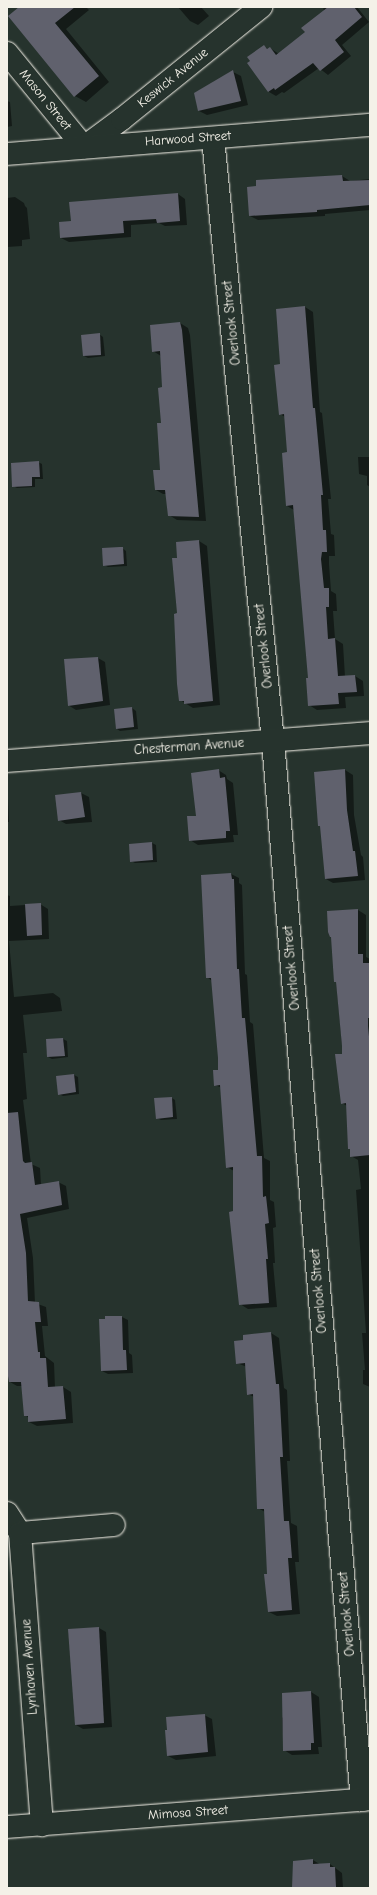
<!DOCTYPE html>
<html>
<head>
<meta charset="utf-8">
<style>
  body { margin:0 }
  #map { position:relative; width:377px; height:1895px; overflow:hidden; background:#26332d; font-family:"Comic Neue",sans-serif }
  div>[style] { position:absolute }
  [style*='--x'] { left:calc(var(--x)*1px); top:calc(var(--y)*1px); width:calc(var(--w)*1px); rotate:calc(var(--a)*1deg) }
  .shadow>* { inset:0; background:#0007 }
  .building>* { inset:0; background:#60616d }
  .roads { filter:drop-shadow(0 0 1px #f4f1e8) drop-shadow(0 0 1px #f4f1e8) }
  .minor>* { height:22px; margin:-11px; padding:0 11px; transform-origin:11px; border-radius:11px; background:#26332d }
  span { translate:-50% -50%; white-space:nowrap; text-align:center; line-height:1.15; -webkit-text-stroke:3px #26332d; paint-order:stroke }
  .street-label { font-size:13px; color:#f4f1e8 }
  .frame { position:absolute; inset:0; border:8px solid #f4f1e8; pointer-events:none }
</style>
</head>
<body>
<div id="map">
  <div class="shadow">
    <i style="clip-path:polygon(20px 7px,86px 7px,89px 10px,66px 29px,109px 82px,86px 102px,75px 96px)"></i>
    <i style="clip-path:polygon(178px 7px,201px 7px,209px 16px,198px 25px,190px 21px)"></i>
    <i style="clip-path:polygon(323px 7px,357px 7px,369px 22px,342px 45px,351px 56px,328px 75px,319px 68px,284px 93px,282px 92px,276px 96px,269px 92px,264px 46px,268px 49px,270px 48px,279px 54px,306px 32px,324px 11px)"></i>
    <i style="clip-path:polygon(233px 72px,241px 76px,248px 105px,207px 115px,199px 111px,195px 93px)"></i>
    <i style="clip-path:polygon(7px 101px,10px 102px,12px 126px,7px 127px)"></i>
    <i style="clip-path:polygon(342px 176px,350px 181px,370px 179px,370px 210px,325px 214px,325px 216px,258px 220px,250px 216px)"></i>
    <i style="clip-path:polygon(178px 194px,185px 199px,187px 225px,165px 226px,159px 223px,131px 225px,131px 237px,69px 242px,61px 238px,72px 222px)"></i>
    <i style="clip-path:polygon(15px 197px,24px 203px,25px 206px,27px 208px,30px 239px,22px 240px,22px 246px,7px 247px,7px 198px)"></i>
    <i style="clip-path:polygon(305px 307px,313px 312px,320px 412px,322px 413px,331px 499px,328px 499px,331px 534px,334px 535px,335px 556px,329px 556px,329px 564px,331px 591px,336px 594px,337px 611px,333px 611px,335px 639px,343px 644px,345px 677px,355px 676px,363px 681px,364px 696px,345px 697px,346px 708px,317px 710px,309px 705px,309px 679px,294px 510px,287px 506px,288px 453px,285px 417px,280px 414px,281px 365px)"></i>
    <i style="clip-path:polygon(180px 323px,188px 328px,190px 335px,206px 521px,177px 520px,169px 515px,167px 494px,163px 494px,156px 490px,161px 471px,163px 388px,161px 356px,153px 351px)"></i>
    <i style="clip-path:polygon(99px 334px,103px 337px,105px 356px,88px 358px,84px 356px)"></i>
    <i style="clip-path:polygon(358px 457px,370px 457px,370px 487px,367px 485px,367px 476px,359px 474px)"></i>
    <i style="clip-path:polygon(38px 462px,42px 464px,43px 479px,35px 479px,35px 487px,17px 488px,13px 486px)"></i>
    <i style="clip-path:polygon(199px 541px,207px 546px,220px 705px,193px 708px,180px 700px,177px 543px)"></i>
    <i style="clip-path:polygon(122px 548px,126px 551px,127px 566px,108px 567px,104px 565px)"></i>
    <i style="clip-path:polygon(369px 637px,370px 637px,370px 651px)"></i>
    <i style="clip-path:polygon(98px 658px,105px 662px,110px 705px,76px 710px,68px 705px)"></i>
    <i style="clip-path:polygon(132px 708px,136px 711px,138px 729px,120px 731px,117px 729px)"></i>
    <i style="clip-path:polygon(218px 770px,226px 775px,227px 779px,233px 783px,238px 835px,233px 835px,234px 842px,198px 845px,190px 840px,197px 817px)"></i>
    <i style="clip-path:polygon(345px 770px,353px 775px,354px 815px,361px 855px,363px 857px,365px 880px,333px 883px,326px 879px)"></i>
    <i style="clip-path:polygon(81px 793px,89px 797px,92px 822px,66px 824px,59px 820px,56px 796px)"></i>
    <i style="clip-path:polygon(7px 799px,8px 799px,9px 822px,7px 822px)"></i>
    <i style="clip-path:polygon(152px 843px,156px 845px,157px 862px,135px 863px,131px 861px)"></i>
    <i style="clip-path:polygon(231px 874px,239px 878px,239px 883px,242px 885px,245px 974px,247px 975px,250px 1022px,253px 1024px,264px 1158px,270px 1161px,270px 1200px,274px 1202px,276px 1227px,273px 1228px,275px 1263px,273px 1263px,277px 1307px,248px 1309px,240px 1304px,234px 1212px,234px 1171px,227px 1167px,222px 1088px,215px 1085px,219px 1071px,219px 1058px,212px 981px,207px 977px)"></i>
    <i style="clip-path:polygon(7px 895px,10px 896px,10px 906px,40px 904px,48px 909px,49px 939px,9px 941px,14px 997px,53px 993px,60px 998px,62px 1011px,23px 1015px,27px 1053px,23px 1053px,27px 1099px,23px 1100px,31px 1164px,40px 1168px,41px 1185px,58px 1182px,66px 1186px,69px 1209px,27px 1218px,33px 1258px,35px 1303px,46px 1307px,48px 1326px,42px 1326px,45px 1356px,54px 1363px,55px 1388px,63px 1387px,71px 1392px,73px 1423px,37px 1426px,29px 1422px,29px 1418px,25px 1415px,22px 1386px,17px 1386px,10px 1382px,7px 1353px)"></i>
    <i style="clip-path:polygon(358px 910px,366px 915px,366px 957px,370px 959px,370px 1387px,363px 1384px,363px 1370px,365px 1370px,362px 1333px,366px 1333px,356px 1190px,361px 1189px,358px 1160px,351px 1156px,347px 1106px,342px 1103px,343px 1055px,332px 937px,328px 912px)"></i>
    <i style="clip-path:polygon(63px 1039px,67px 1041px,68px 1057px,52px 1059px,48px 1057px)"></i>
    <i style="clip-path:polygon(74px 1075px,78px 1077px,79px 1094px,63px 1096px,59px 1094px)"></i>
    <i style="clip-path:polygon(172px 1098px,175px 1100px,177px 1119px,161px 1120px,157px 1118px)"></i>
    <i style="clip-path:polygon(122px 1317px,128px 1320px,129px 1353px,132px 1355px,133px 1373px,108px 1374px,102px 1371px)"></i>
    <i style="clip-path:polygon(271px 1333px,279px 1338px,284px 1388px,287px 1390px,290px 1461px,287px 1461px,291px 1523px,297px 1526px,299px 1562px,295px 1562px,300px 1614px,277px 1616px,269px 1612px,265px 1512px,258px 1508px,254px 1397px,248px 1394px,247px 1367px,237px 1363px,244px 1341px,244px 1336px)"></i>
    <i style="clip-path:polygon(99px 1628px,106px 1632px,112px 1727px,83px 1729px,76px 1725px)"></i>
    <i style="clip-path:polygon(311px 1692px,319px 1697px,322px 1747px,318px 1747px,319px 1754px,292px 1755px,284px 1750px,282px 1718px)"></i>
    <i style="clip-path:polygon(204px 1715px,212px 1719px,216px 1756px,176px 1760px,168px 1756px)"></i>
    <i style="clip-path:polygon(313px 1860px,321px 1865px,330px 1864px,342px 1873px,343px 1888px,293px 1888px,294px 1862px)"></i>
  </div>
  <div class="building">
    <i style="clip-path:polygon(19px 7px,75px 7px,55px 23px,99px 76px,74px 97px,8px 16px)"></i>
    <i style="clip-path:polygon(328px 7px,354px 7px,362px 17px,335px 40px,344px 52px,320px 71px,313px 63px,275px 90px,274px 88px,268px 92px,247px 63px,250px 61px,247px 57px,264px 45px,267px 49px,270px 47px,276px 55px,305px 32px,301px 28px)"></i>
    <i style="clip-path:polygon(233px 70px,241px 101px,198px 111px,194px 93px)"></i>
    <i style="clip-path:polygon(342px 175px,343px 181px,370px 180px,370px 205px,317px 210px,317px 212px,249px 216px,247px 187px,256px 186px,256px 180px)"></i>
    <i style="clip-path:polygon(178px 193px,180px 221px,157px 223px,156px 219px,123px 221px,124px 233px,60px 238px,59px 222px,71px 221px,69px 202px)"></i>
    <i style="clip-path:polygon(305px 306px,313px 408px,315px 408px,323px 495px,321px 495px,323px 530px,326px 530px,327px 552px,322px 552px,321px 559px,324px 588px,329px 588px,329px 607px,326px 607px,328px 639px,335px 638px,338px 676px,355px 675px,357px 692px,338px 693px,339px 704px,308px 706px,306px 678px,308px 678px,293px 505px,286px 506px,282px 453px,287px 452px,284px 414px,279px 415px,274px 365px,280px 364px,276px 309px)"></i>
    <i style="clip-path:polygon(180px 322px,182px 330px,199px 517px,168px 516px,165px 490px,155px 490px,153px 470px,160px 470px,157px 423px,161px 423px,158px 388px,162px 387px,160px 351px,152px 352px,150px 325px)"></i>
    <i style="clip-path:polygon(100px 333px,101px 355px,83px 356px,81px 335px)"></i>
    <i style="clip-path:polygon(39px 461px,40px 477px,32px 477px,32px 486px,12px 487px,11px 463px)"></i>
    <i style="clip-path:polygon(199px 540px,213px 701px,184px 704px,184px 701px,179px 701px,177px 684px,174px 614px,177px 613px,172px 558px,177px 558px,176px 542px)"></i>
    <i style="clip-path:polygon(120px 547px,123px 547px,124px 564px,103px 566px,102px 548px)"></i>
    <i style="clip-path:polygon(98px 657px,103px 701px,68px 706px,64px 659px)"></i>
    <i style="clip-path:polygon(132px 707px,134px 727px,116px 729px,114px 709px)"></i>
    <i style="clip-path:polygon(219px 769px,220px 778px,225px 777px,230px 831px,226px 831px,226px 838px,189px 841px,187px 816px,196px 816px,191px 773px)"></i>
    <i style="clip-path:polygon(345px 769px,347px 810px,353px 851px,355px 851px,358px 876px,325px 879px,320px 826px,318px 826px,314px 772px)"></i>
    <i style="clip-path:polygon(81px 792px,85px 817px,58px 821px,55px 795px)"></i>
    <i style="clip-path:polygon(152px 842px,153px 860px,130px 862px,129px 844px)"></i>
    <i style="clip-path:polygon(231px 873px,232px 879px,234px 879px,237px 969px,239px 969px,242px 1018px,245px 1018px,257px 1156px,262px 1156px,263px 1197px,266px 1196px,269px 1223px,265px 1224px,268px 1259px,266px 1259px,269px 1303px,239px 1305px,229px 1212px,233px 1211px,233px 1167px,226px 1168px,220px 1085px,214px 1086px,213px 1070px,218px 1070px,218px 1058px,211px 978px,206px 978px,201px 875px)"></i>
    <i style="clip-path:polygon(41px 903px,42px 935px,27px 936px,25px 904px)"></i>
    <i style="clip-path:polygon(358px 909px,358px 954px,363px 954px,363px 963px,369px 963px,370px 977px,370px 1018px,368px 1018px,368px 1026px,370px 1047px,370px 1155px,350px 1157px,350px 1149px,348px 1149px,346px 1103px,341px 1104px,335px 1054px,342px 1054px,342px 1046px,336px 982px,334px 982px,331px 937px,330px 937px,328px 932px,327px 911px)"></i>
    <i style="clip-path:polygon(63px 1038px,65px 1056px,47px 1057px,46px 1039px)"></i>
    <i style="clip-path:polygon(74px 1074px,76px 1092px,58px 1095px,56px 1076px)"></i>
    <i style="clip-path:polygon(172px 1097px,173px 1117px,156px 1119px,154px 1098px)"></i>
    <i style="clip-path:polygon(18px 1112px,23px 1161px,25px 1163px,32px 1162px,35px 1185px,59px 1181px,62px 1205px,20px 1214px,26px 1253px,28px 1301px,39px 1302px,41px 1322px,35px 1322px,38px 1352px,40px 1352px,40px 1358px,46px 1358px,48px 1387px,63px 1386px,66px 1419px,28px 1422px,28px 1416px,24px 1416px,21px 1382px,9px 1382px,7px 1370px,7px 1113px)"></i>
    <i style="clip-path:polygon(105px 1316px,122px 1316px,123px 1350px,126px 1350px,127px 1370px,101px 1371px,99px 1319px,105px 1319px)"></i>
    <i style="clip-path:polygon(271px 1332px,276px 1384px,279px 1384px,283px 1457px,280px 1457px,284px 1521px,289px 1521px,292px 1558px,288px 1558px,292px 1610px,268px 1612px,264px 1574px,267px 1574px,264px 1509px,257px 1509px,253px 1394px,247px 1395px,245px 1363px,236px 1364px,234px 1341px,243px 1340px,243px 1335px)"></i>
    <i style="clip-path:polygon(99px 1627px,104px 1723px,75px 1725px,68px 1629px)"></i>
    <i style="clip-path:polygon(311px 1691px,314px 1743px,311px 1743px,311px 1750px,283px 1751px,282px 1693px)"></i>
    <i style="clip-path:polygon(205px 1714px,208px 1752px,167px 1756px,165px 1730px,167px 1730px,166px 1717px)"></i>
    <i style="clip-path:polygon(313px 1859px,313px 1864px,330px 1863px,330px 1867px,335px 1867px,336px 1887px,292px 1888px,293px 1861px)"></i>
  </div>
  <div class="roads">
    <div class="minor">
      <i style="--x:7;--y:53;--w:122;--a:50.7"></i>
      <i style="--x:84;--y:147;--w:47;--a:-36.4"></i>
      <i style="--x:122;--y:119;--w:179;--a:-38.9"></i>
      <i style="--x:213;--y:138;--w:606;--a:84.32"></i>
      <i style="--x:273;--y:741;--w:1063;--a:85.2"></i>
      <i style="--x:7;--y:154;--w:364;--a:-4.6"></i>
      <i style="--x:7;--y:761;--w:364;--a:-4.4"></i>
      <i style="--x:7;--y:1513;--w:24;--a:57"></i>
      <i style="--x:20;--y:1533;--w:293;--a:85.7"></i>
      <i style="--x:20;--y:1533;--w:94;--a:-4.9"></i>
      <i style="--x:7;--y:1827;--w:364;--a:-4.4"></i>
    </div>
  </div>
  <div class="street-label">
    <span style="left:173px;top:78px;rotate:-39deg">Keswick Avenue</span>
    <span style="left:45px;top:100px;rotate:51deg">Mason Street</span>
    <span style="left:188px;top:139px;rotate:-4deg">Harwood Street</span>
    <span style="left:232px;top:323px;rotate:-96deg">Overlook Street</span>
    <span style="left:264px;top:646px;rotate:-96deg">Overlook Street</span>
    <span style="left:189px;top:747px;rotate:-4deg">Chesterman Avenue</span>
    <span style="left:292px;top:968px;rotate:-95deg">Overlook Street</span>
    <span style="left:319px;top:1291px;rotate:-95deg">Overlook Street</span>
    <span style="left:347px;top:1614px;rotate:-95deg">Overlook Street</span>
    <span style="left:30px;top:1667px;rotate:-94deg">Lynhaven Avenue</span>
    <span style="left:188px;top:1813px;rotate:-4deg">Mimosa Street</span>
  </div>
  <div class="frame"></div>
</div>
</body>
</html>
